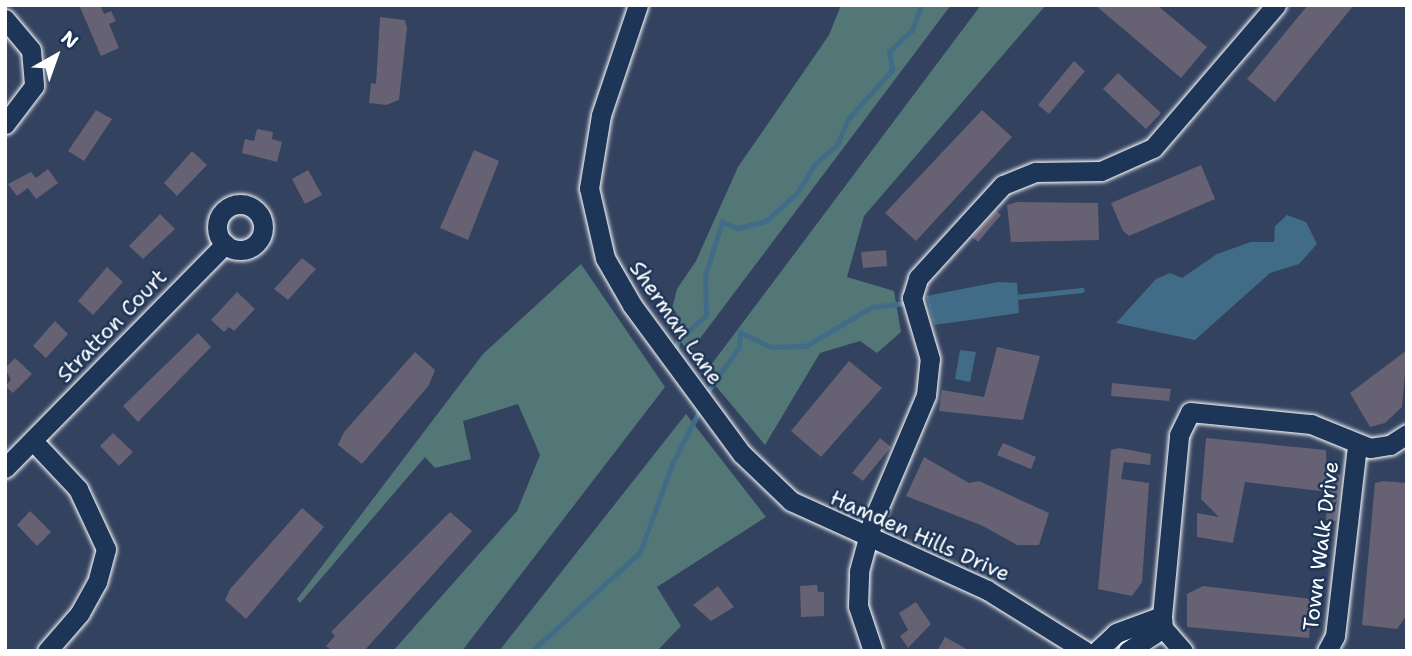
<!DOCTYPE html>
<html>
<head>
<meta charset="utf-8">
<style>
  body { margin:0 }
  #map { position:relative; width:1412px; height:656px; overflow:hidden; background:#33425f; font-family:"Shantell Sans",sans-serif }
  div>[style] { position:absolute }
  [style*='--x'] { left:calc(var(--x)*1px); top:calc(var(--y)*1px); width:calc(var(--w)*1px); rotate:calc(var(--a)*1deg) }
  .green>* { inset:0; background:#537677 }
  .water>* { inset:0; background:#406c87 }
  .stream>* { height:4.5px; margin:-2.25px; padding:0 2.25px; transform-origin:2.25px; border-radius:2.25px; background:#406c87 }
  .building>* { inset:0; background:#666173 }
  .roads { filter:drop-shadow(0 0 2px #fff) drop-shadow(0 0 2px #fff) }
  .minor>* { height:19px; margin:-9.5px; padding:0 9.5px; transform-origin:9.5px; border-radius:9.5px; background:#1d3557 }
  .minor>.ring { margin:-9.5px; padding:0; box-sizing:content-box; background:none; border:19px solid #1d3557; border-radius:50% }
  span { translate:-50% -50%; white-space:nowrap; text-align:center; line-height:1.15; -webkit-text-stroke:5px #1d3557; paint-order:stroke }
  .street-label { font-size:21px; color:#fff }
  .frame { position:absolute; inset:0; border:7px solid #fff; pointer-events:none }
  .north { position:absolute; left:21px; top:21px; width:70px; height:70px; -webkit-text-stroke:5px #1d3557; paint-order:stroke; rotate:40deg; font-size:19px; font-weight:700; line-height:28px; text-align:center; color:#fff }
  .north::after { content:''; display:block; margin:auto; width:24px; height:32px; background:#fff; clip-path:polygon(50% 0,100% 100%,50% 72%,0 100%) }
</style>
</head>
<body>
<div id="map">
  <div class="green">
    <i style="clip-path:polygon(841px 5px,951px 5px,689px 353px,668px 324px,677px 289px,696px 261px,738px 167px,829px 35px)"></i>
    <i style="clip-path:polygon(981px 5px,1046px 5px,864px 216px,847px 277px,894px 291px,901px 332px,877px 353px,860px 341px,820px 353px,765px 445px,705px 373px)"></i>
    <i style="clip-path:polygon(581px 264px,665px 387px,462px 651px,393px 651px,517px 511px,540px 455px,518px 404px,463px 421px,471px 459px,435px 468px,425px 457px,300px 603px,297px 599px,483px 354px)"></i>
    <i style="clip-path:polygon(686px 414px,766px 517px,657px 587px,681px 626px,657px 651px,499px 651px)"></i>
  </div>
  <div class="water">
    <i style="clip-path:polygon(1287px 215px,1306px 222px,1317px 244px,1299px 264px,1270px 273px,1195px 340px,1116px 323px,1156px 279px,1170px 273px,1182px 278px,1217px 254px,1251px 242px,1274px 242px,1275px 226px)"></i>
    <i style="clip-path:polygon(998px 282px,1017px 283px,1019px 313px,934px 325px,926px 296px)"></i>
    <i style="clip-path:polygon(960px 350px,976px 352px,970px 382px,955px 379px)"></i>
  </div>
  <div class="stream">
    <i style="--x:1016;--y:297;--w:66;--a:-6.1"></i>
    <i style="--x:675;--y:352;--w:12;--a:-76"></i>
    <i style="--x:678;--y:340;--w:37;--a:-41"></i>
    <i style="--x:706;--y:316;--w:40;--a:-91.4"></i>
    <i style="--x:705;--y:276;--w:57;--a:-72.5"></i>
    <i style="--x:722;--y:222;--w:17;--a:21"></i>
    <i style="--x:738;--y:228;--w:29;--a:-14"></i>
    <i style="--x:766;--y:221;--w:42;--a:-42.1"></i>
    <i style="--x:797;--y:193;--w:34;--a:-58"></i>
    <i style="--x:815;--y:164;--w:29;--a:-41"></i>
    <i style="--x:837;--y:145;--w:28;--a:-67"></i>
    <i style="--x:848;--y:119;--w:66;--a:-48.1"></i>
    <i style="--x:892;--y:70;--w:18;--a:-99"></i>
    <i style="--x:889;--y:52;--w:32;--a:-44"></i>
    <i style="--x:912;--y:30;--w:27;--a:-70"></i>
    <i style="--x:706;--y:394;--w:57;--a:-54.9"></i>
    <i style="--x:739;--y:347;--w:15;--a:-86"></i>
    <i style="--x:740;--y:332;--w:34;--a:26"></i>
    <i style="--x:771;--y:347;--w:35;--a:-2"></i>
    <i style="--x:806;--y:346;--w:77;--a:-30.6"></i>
    <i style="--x:872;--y:307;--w:31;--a:-7"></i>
    <i style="--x:532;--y:651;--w:147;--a:-42.5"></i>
    <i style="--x:640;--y:552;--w:96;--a:-69.9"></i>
    <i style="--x:673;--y:462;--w:61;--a:-62.6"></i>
  </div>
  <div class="building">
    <i style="clip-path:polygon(79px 5px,100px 5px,104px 14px,111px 11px,116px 21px,109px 24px,119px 48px,101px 56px)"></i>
    <i style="clip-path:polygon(1095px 5px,1157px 5px,1207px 47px,1181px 78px)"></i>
    <i style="clip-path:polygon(1308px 5px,1354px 5px,1275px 102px,1247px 79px)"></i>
    <i style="clip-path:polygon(380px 17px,405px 20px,407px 28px,399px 100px,386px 105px,369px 103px,371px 83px,376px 84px)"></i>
    <i style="clip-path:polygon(1074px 61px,1085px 71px,1049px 114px,1038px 105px)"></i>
    <i style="clip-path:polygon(1118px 73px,1161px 113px,1146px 129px,1103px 89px)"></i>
    <i style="clip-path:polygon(96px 110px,112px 119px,84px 161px,68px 151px)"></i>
    <i style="clip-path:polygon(982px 110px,1012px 137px,916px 241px,885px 213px)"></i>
    <i style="clip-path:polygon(257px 129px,273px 132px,272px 139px,282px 142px,277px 162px,242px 153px,245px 139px,254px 141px)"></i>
    <i style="clip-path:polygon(474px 150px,499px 161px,468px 240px,440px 228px)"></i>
    <i style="clip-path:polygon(192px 151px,207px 165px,177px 196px,164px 183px)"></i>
    <i style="clip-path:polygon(1201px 165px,1215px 199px,1129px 236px,1123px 231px,1111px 203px)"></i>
    <i style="clip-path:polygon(48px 169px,58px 183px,36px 199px,28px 188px,17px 196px,8px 184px,31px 172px,36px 178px)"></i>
    <i style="clip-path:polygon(308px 170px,322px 195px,305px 204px,292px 179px)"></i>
    <i style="clip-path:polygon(1017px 202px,1098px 203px,1099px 240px,1011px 242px,1007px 205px)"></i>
    <i style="clip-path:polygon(996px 211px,1001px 215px,978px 242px,972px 237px)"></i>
    <i style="clip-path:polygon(160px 214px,175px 229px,143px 259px,129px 246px)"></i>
    <i style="clip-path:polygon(886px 250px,887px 266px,863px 268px,861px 252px)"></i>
    <i style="clip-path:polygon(302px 258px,316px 269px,288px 300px,274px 289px)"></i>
    <i style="clip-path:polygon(107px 267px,123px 282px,93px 315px,78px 301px)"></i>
    <i style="clip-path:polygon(237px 292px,255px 309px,234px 331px,229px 327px,224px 332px,211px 320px)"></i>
    <i style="clip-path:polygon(55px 321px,68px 334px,46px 358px,33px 346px)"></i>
    <i style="clip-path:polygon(198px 333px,211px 347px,138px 422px,123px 406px)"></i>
    <i style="clip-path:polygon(997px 347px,1040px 356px,1023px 420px,939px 411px,942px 390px,984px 397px)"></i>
    <i style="clip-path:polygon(1407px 350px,1402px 407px,1385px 423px,1370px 427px,1350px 393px)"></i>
    <i style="clip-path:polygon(415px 352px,435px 370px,429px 385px,362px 464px,338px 445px,344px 432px)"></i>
    <i style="clip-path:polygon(15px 358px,32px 374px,13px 393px,5px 386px,11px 380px,5px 368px)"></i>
    <i style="clip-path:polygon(849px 361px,882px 388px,821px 457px,791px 431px)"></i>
    <i style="clip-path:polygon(1112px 383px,1171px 389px,1169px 401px,1111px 396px)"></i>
    <i style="clip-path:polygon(113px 433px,133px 452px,119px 466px,100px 446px)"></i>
    <i style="clip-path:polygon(880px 438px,891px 447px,863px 481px,852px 473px)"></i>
    <i style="clip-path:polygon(1206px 438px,1326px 450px,1327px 474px,1341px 475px,1336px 521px,1326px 520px,1328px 492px,1245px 482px,1233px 543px,1197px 537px,1197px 513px,1219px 517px,1201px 499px)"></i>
    <i style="clip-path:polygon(1003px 443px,1036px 457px,1031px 469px,997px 455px)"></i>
    <i style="clip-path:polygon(1119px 448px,1151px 454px,1150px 465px,1124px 462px,1121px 479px,1149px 483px,1142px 582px,1132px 596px,1098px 589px,1111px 450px)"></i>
    <i style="clip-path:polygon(924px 457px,969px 483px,979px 481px,1049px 513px,1039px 545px,1017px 545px,983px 526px,906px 496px)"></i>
    <i style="clip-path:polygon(1383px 481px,1407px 483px,1407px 615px,1397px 629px,1362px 625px,1375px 483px)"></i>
    <i style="clip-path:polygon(302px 508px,324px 527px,246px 619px,225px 600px,230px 589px)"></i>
    <i style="clip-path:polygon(30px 511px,51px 532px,37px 546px,17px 525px)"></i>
    <i style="clip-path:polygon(450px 512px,472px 531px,364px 651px,332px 651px,326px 646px,335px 636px,331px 632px)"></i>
    <i style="clip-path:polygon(817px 585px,818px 592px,824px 592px,824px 616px,801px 617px,800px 586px)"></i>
    <i style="clip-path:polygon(718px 586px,734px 607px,711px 621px,693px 605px)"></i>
    <i style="clip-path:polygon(1203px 586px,1312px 599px,1309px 638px,1187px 627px,1187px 594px)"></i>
    <i style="clip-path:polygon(916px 602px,931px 624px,908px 648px,900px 636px,908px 630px,899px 613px)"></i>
    <i style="clip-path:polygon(945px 637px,970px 651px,937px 651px)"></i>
  </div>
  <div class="roads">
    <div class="minor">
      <i style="--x:638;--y:5;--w:116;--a:108.6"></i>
      <i style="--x:601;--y:115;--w:74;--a:99.3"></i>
      <i style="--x:589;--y:188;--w:72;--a:77.1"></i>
      <i style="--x:605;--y:258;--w:54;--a:60.1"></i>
      <i style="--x:632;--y:305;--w:185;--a:53.6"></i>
      <i style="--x:742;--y:454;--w:68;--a:43.8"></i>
      <i style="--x:791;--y:501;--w:215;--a:24.4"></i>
      <i style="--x:987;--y:590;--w:115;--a:31.9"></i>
      <i style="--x:5;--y:19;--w:40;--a:50"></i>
      <i style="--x:31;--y:50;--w:36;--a:85"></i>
      <i style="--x:34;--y:86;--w:48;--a:127.3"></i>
      <i class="ring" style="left:217px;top:204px;width:27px;height:27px"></i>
      <i style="--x:33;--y:441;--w:66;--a:46.8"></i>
      <i style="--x:78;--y:489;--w:66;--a:65"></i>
      <i style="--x:106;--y:549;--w:34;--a:105"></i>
      <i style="--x:97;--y:582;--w:35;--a:119"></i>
      <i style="--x:80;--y:613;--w:50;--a:131"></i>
      <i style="--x:5;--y:468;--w:314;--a:-45.5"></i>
      <i style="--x:873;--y:651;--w:47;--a:-108.4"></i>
      <i style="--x:858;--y:606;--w:35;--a:-88"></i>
      <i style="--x:859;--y:571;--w:50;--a:-74.8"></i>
      <i style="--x:872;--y:523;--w:139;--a:-67.1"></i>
      <i style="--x:926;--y:395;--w:36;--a:-84"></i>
      <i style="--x:930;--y:359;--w:64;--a:-106.4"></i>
      <i style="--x:912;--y:298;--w:21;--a:-73"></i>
      <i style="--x:918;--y:278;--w:126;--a:-47.6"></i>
      <i style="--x:1003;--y:185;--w:35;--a:-22"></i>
      <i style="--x:1036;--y:172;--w:65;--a:-0.9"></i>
      <i style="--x:1101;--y:171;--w:57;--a:-23.9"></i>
      <i style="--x:1153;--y:148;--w:189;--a:-49.3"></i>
      <i style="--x:1097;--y:651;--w:26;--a:-43"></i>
      <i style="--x:1116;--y:633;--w:49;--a:-20.3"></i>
      <i style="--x:1128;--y:651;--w:42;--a:-33.3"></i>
      <i style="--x:1183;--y:651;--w:30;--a:-131"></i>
      <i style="--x:1163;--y:628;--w:12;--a:-95"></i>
      <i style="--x:1162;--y:616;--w:182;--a:-84.6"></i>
      <i style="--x:1179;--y:435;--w:25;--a:-64"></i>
      <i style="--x:1190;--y:412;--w:122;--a:5.7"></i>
      <i style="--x:1311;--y:424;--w:64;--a:22.1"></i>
      <i style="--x:1370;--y:448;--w:20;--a:-9"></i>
      <i style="--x:1390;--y:445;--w:20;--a:-33"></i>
      <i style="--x:1327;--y:651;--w:17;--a:-62"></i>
      <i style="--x:1335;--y:636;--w:192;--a:-83.4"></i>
    </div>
  </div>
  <div class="street-label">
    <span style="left:676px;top:323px;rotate:55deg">Sherman Lane</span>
    <span style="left:112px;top:326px;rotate:-46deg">Stratton Court</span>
    <span style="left:920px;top:536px;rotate:24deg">Hamden Hills Drive</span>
    <span style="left:1321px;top:546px;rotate:-83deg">Town Walk Drive</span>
  </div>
  <div class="frame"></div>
  <div class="north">N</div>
</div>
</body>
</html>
